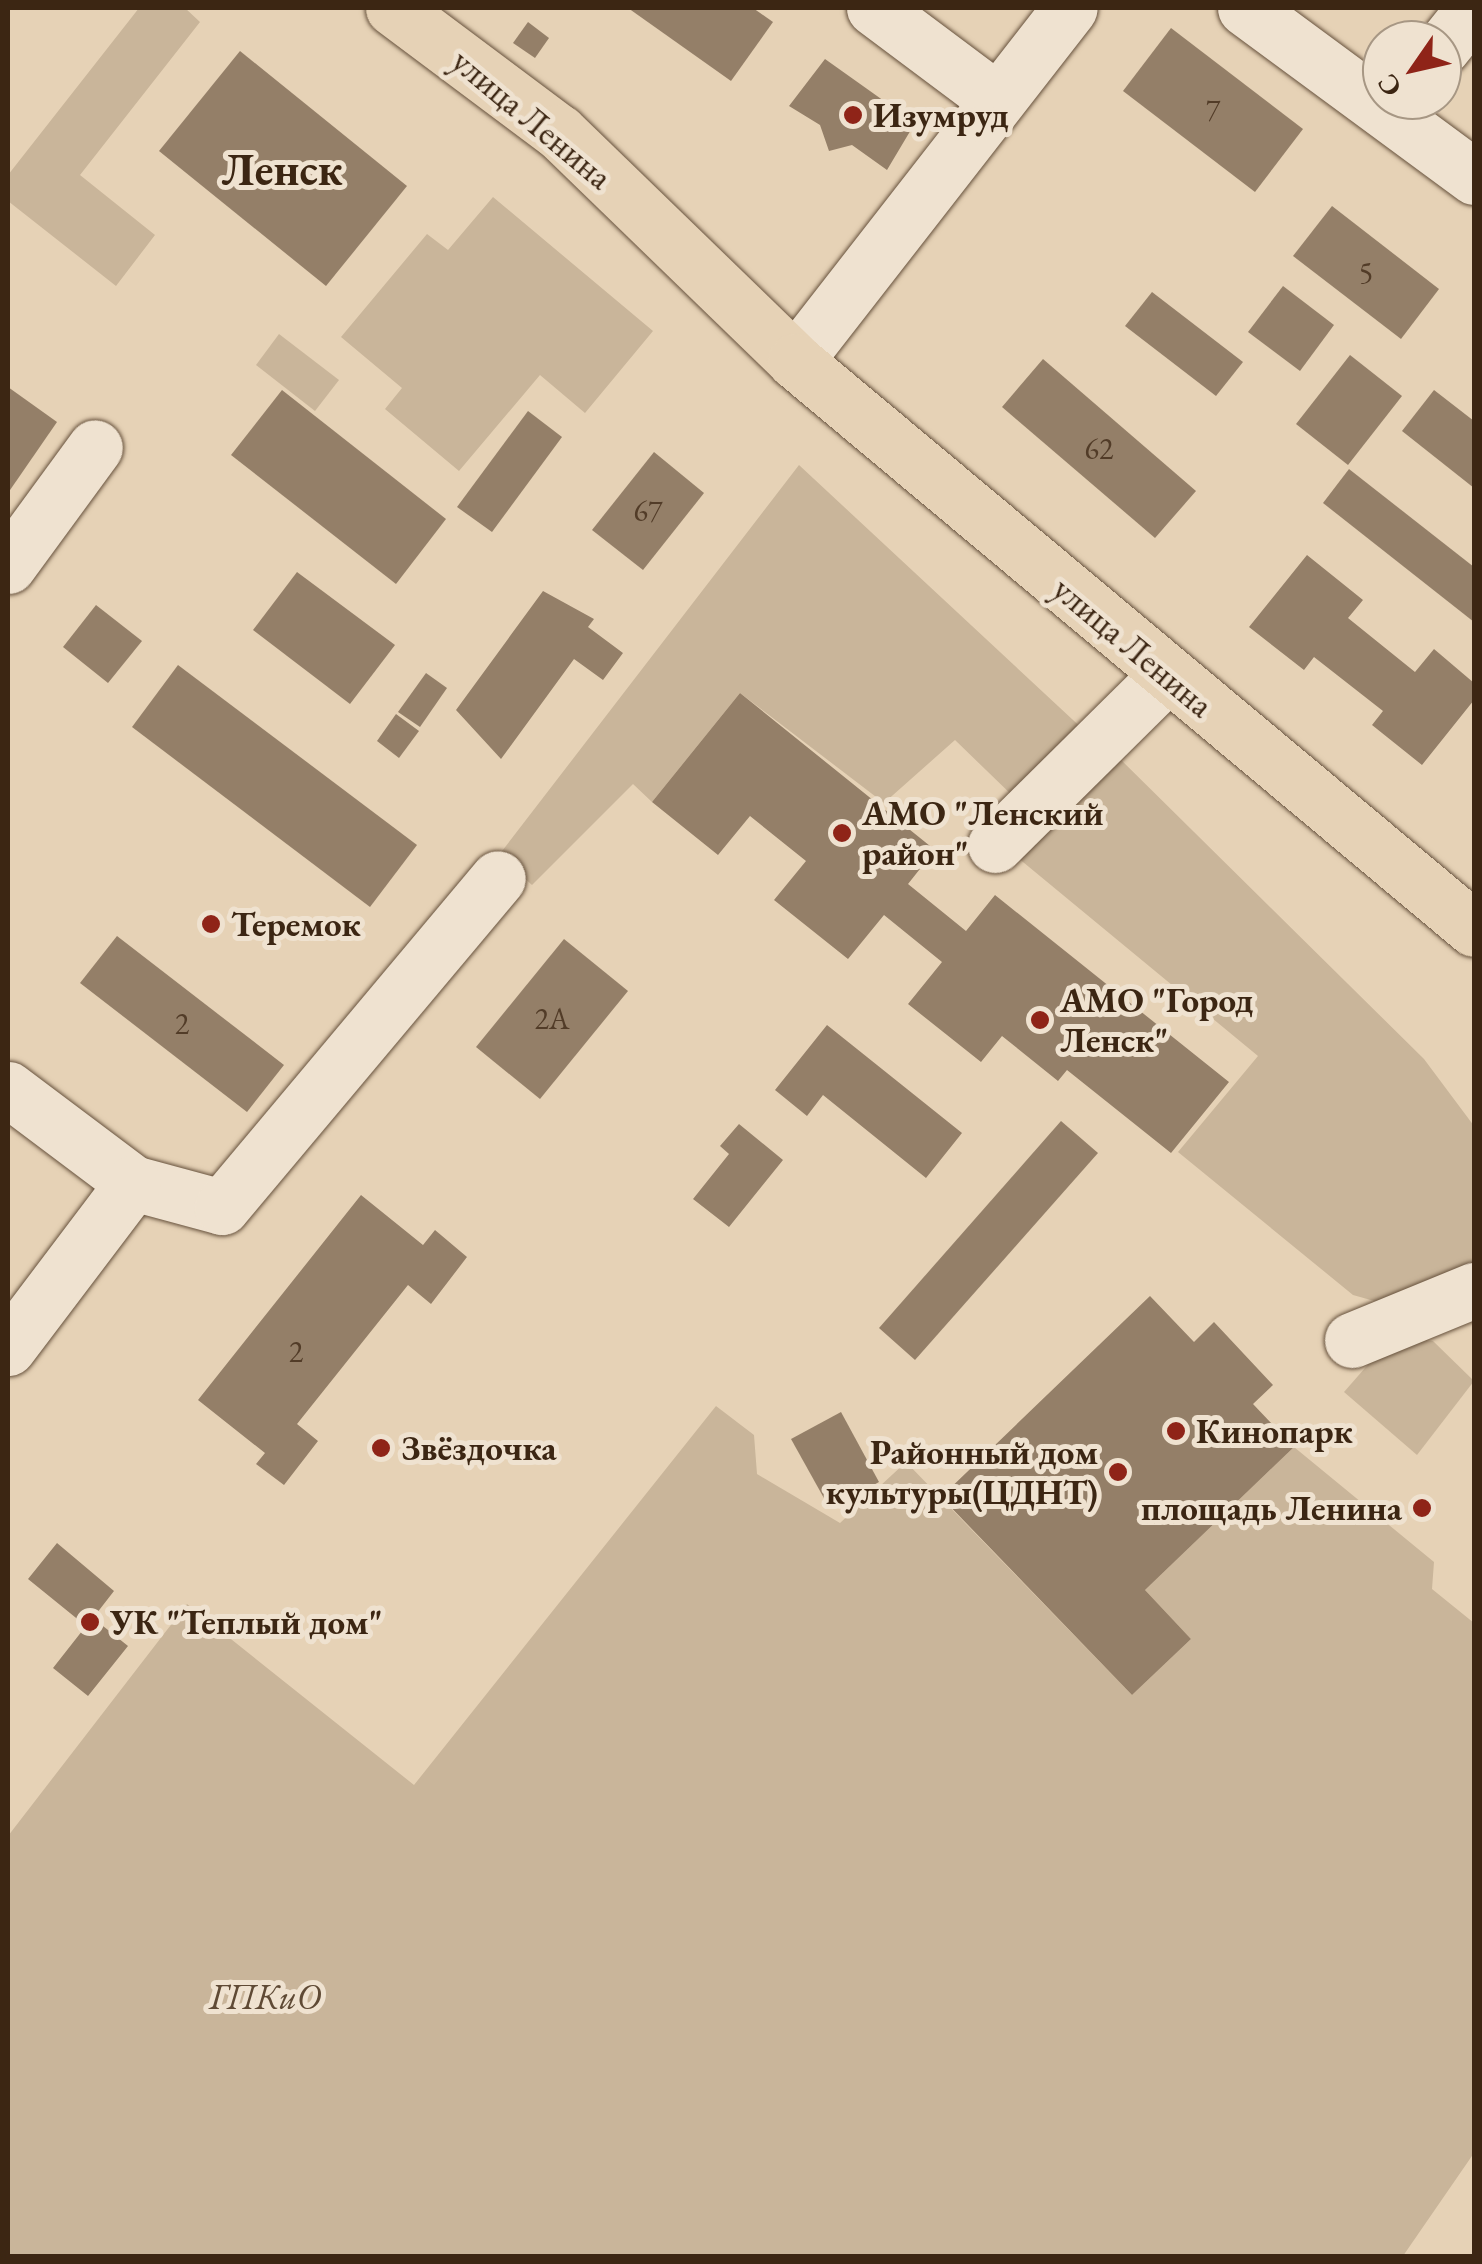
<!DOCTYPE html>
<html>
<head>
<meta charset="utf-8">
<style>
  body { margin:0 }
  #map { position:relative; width:1482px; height:2264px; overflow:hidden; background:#e6d2b6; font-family:"EB Garamond",serif }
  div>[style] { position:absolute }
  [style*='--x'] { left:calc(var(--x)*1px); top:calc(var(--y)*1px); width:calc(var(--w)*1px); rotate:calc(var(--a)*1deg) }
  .green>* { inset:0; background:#c9b59a }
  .building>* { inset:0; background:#947f68 }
  .roads { filter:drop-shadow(0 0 2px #66513c) drop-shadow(0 0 2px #66513c) }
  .minor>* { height:55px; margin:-27.5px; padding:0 27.5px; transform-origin:27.5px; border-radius:27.5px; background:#efe2d0 }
  .major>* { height:55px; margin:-27.5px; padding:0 27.5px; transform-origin:27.5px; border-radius:27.5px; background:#e6d2b6 }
  .dots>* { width:28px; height:28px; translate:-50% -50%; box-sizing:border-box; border:5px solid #efe2d0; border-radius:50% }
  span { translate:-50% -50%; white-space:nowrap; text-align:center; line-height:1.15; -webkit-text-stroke:10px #efe2d0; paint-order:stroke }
  .number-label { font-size:30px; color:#523c28 }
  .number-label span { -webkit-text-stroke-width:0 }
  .poi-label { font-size:35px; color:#3c2613; font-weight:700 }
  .left { translate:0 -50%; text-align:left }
  .right { translate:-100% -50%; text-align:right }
  .street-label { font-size:35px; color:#3c2613 }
  .park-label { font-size:35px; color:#5f4a35; font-style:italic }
  .district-label { font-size:45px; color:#3c2613; font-weight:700 }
  .frame { position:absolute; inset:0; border:10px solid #3c2613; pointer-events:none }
  .north { position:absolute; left:1362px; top:20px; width:100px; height:100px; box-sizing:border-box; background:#efe2d0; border:2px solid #a79784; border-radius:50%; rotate:236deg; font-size:28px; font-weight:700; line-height:40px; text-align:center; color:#3c2613 }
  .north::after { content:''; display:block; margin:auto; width:35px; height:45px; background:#8f2418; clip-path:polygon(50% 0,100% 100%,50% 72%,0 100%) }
</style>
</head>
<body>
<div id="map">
  <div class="green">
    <i style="clip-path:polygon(139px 8px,185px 8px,200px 22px,80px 175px,155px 235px,116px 286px,8px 201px,8px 175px)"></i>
    <i style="clip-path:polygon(493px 197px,653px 331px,585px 413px,540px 375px,459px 471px,385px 409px,402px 388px,341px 337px,427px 234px,448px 250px)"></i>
    <i style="clip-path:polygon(279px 334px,339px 380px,315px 411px,256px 365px)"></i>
    <i style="clip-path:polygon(799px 465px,1087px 733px,1018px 801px,955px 740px,884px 803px,740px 693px,652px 802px,633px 784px,532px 885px,499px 855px)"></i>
    <i style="clip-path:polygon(1114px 753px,1424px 1059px,1474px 1126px,1474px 1279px,1392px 1306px,1353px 1295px,1178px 1152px,1258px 1056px,1012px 853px)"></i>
    <i style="clip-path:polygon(1393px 1336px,1433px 1341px,1474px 1381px,1417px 1455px,1344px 1392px)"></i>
    <i style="clip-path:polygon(716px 1406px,754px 1435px,757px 1474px,840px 1523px,906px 1462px,1132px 1695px,1191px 1639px,1145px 1590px,1294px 1447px,1434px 1562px,1432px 1589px,1474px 1623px,1474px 2153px,1403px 2256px,8px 2256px,8px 1836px,187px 1604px,414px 1785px)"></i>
  </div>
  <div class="building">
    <i style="clip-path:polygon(628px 8px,753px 8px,773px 22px,731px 81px)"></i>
    <i style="clip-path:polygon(528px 22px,549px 38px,535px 58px,513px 43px)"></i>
    <i style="clip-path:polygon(1171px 28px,1303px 129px,1255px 192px,1123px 91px)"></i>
    <i style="clip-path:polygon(240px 51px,407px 186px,326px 286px,159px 151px)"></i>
    <i style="clip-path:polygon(825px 59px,915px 123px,887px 170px,852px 145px,829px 151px,820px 125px,789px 106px)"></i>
    <i style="clip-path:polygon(1332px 206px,1439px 289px,1401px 339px,1293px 256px)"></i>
    <i style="clip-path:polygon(1283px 286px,1334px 325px,1300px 371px,1248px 332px)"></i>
    <i style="clip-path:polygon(1152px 292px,1243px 362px,1216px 396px,1125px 326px)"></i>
    <i style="clip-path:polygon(1350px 355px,1402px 396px,1348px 465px,1296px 424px)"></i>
    <i style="clip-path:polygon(1043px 359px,1196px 491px,1155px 538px,1002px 407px)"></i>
    <i style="clip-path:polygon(8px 387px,57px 422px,8px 493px)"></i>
    <i style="clip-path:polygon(282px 390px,446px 519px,396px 584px,231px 455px)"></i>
    <i style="clip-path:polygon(1434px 390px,1474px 421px,1474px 488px,1402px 431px)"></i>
    <i style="clip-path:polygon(528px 411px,562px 437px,492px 532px,457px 507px)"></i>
    <i style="clip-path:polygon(654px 452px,704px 493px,643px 570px,592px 530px)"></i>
    <i style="clip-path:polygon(1349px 469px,1474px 567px,1474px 622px,1323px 503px)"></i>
    <i style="clip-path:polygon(1307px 555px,1363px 600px,1348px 618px,1415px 672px,1434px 649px,1474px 683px,1474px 700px,1422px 765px,1372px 725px,1383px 711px,1314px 657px,1304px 670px,1249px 627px)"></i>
    <i style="clip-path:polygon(297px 572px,395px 645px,350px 704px,253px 630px)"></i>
    <i style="clip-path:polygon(543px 591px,594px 619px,588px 627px,623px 653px,603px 680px,574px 659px,501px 759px,456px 710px)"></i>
    <i style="clip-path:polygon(96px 605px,142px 641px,108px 683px,63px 647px)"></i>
    <i style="clip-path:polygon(178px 665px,417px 845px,370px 907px,132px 727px)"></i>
    <i style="clip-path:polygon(426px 673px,447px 688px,420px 727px,398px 712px)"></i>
    <i style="clip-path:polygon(740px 693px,935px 850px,908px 884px,966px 931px,995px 895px,1229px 1082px,1171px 1153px,1067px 1070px,1058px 1081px,1002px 1036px,981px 1062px,908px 1004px,942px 962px,884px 915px,848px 959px,774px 900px,806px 861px,750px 816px,718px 855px,652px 802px)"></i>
    <i style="clip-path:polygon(396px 714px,419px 731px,399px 758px,377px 741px)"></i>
    <i style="clip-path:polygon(117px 936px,284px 1065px,247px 1112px,80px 983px)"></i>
    <i style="clip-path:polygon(564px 939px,628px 991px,540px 1099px,476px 1047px)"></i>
    <i style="clip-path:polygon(827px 1025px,962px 1133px,926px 1178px,823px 1095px,807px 1116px,775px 1090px)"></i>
    <i style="clip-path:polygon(1061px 1121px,1098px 1153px,915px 1360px,879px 1328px)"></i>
    <i style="clip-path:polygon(739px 1124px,783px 1160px,729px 1227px,693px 1199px,729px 1154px,720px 1146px)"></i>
    <i style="clip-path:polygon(361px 1195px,423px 1245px,435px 1230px,467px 1257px,431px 1304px,408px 1285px,297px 1424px,318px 1441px,284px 1485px,256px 1464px,265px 1453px,198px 1400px)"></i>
    <i style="clip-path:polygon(1150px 1296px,1194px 1342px,1214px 1322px,1273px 1385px,1253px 1404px,1294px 1447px,1145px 1590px,1191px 1639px,1132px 1695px,941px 1497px)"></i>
    <i style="clip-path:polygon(841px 1412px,879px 1482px,830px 1509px,791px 1439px)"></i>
    <i style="clip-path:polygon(57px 1543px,114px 1591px,93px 1618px,128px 1646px,88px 1696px,53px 1668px,86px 1626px,28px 1579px)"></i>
  </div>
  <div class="roads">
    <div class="minor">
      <i style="--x:874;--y:8;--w:154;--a:36.8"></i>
      <i style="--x:1245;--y:8;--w:285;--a:36.4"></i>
      <i style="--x:1442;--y:48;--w:51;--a:-51.3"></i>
      <i style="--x:795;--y:361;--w:447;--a:-52.1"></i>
      <i style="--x:8;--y:566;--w:147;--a:-53.8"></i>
      <i style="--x:995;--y:845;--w:240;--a:-44.7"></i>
      <i style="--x:8;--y:1089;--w:156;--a:36.9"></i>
      <i style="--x:133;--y:1183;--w:92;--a:15.1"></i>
      <i style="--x:222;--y:1207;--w:429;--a:-50"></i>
      <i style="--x:1352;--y:1340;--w:132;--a:-22.3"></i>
      <i style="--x:8;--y:1348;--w:207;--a:-52.9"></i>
    </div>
    <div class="major">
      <i style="--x:393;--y:8;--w:207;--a:36.8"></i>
      <i style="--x:559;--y:132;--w:329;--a:44.1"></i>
      <i style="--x:795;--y:361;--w:885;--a:39.91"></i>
    </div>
  </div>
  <div class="dots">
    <i style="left:853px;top:115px;background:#8f2418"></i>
    <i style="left:842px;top:833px;background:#8f2418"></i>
    <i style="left:211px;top:924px;background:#8f2418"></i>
    <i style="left:1040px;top:1020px;background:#8f2418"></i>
    <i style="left:1176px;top:1431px;background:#8f2418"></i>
    <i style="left:381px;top:1448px;background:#8f2418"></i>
    <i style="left:1118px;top:1472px;background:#8f2418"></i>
    <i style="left:1422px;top:1508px;background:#8f2418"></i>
    <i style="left:90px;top:1622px;background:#8f2418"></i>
  </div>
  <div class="number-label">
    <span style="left:1213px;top:110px">7</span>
    <span style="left:1366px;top:273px">5</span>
    <span style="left:1099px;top:449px">62</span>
    <span style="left:648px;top:511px">67</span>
    <span style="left:552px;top:1019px">2А</span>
    <span style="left:182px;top:1024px">2</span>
    <span style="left:296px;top:1352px">2</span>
  </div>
  <div class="poi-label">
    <span class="left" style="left:873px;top:115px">Изумруд</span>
    <span class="left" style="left:862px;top:833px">АМО "Ленский<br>район"</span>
    <span class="left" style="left:231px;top:924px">Теремок</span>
    <span class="left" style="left:1060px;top:1020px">АМО "Город<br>Ленск"</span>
    <span class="left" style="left:1196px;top:1431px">Кинопарк</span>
    <span class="left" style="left:401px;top:1448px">Звёздочка</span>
    <span class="right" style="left:1098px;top:1472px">Районный дом<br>культуры(ЦДНТ)</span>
    <span class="right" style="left:1402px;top:1508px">площадь Ленина</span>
    <span class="left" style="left:110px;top:1622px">УК "Теплый дом"</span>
  </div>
  <div class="street-label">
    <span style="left:532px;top:119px;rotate:40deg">улица Ленина</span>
    <span style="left:1133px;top:647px;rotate:40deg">улица Ленина</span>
  </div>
  <div class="park-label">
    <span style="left:265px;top:1997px">ГПКиО</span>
  </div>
  <div class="district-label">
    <span style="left:282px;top:170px">Ленск</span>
  </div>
  <div class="frame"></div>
  <div class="north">С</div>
</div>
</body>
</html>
